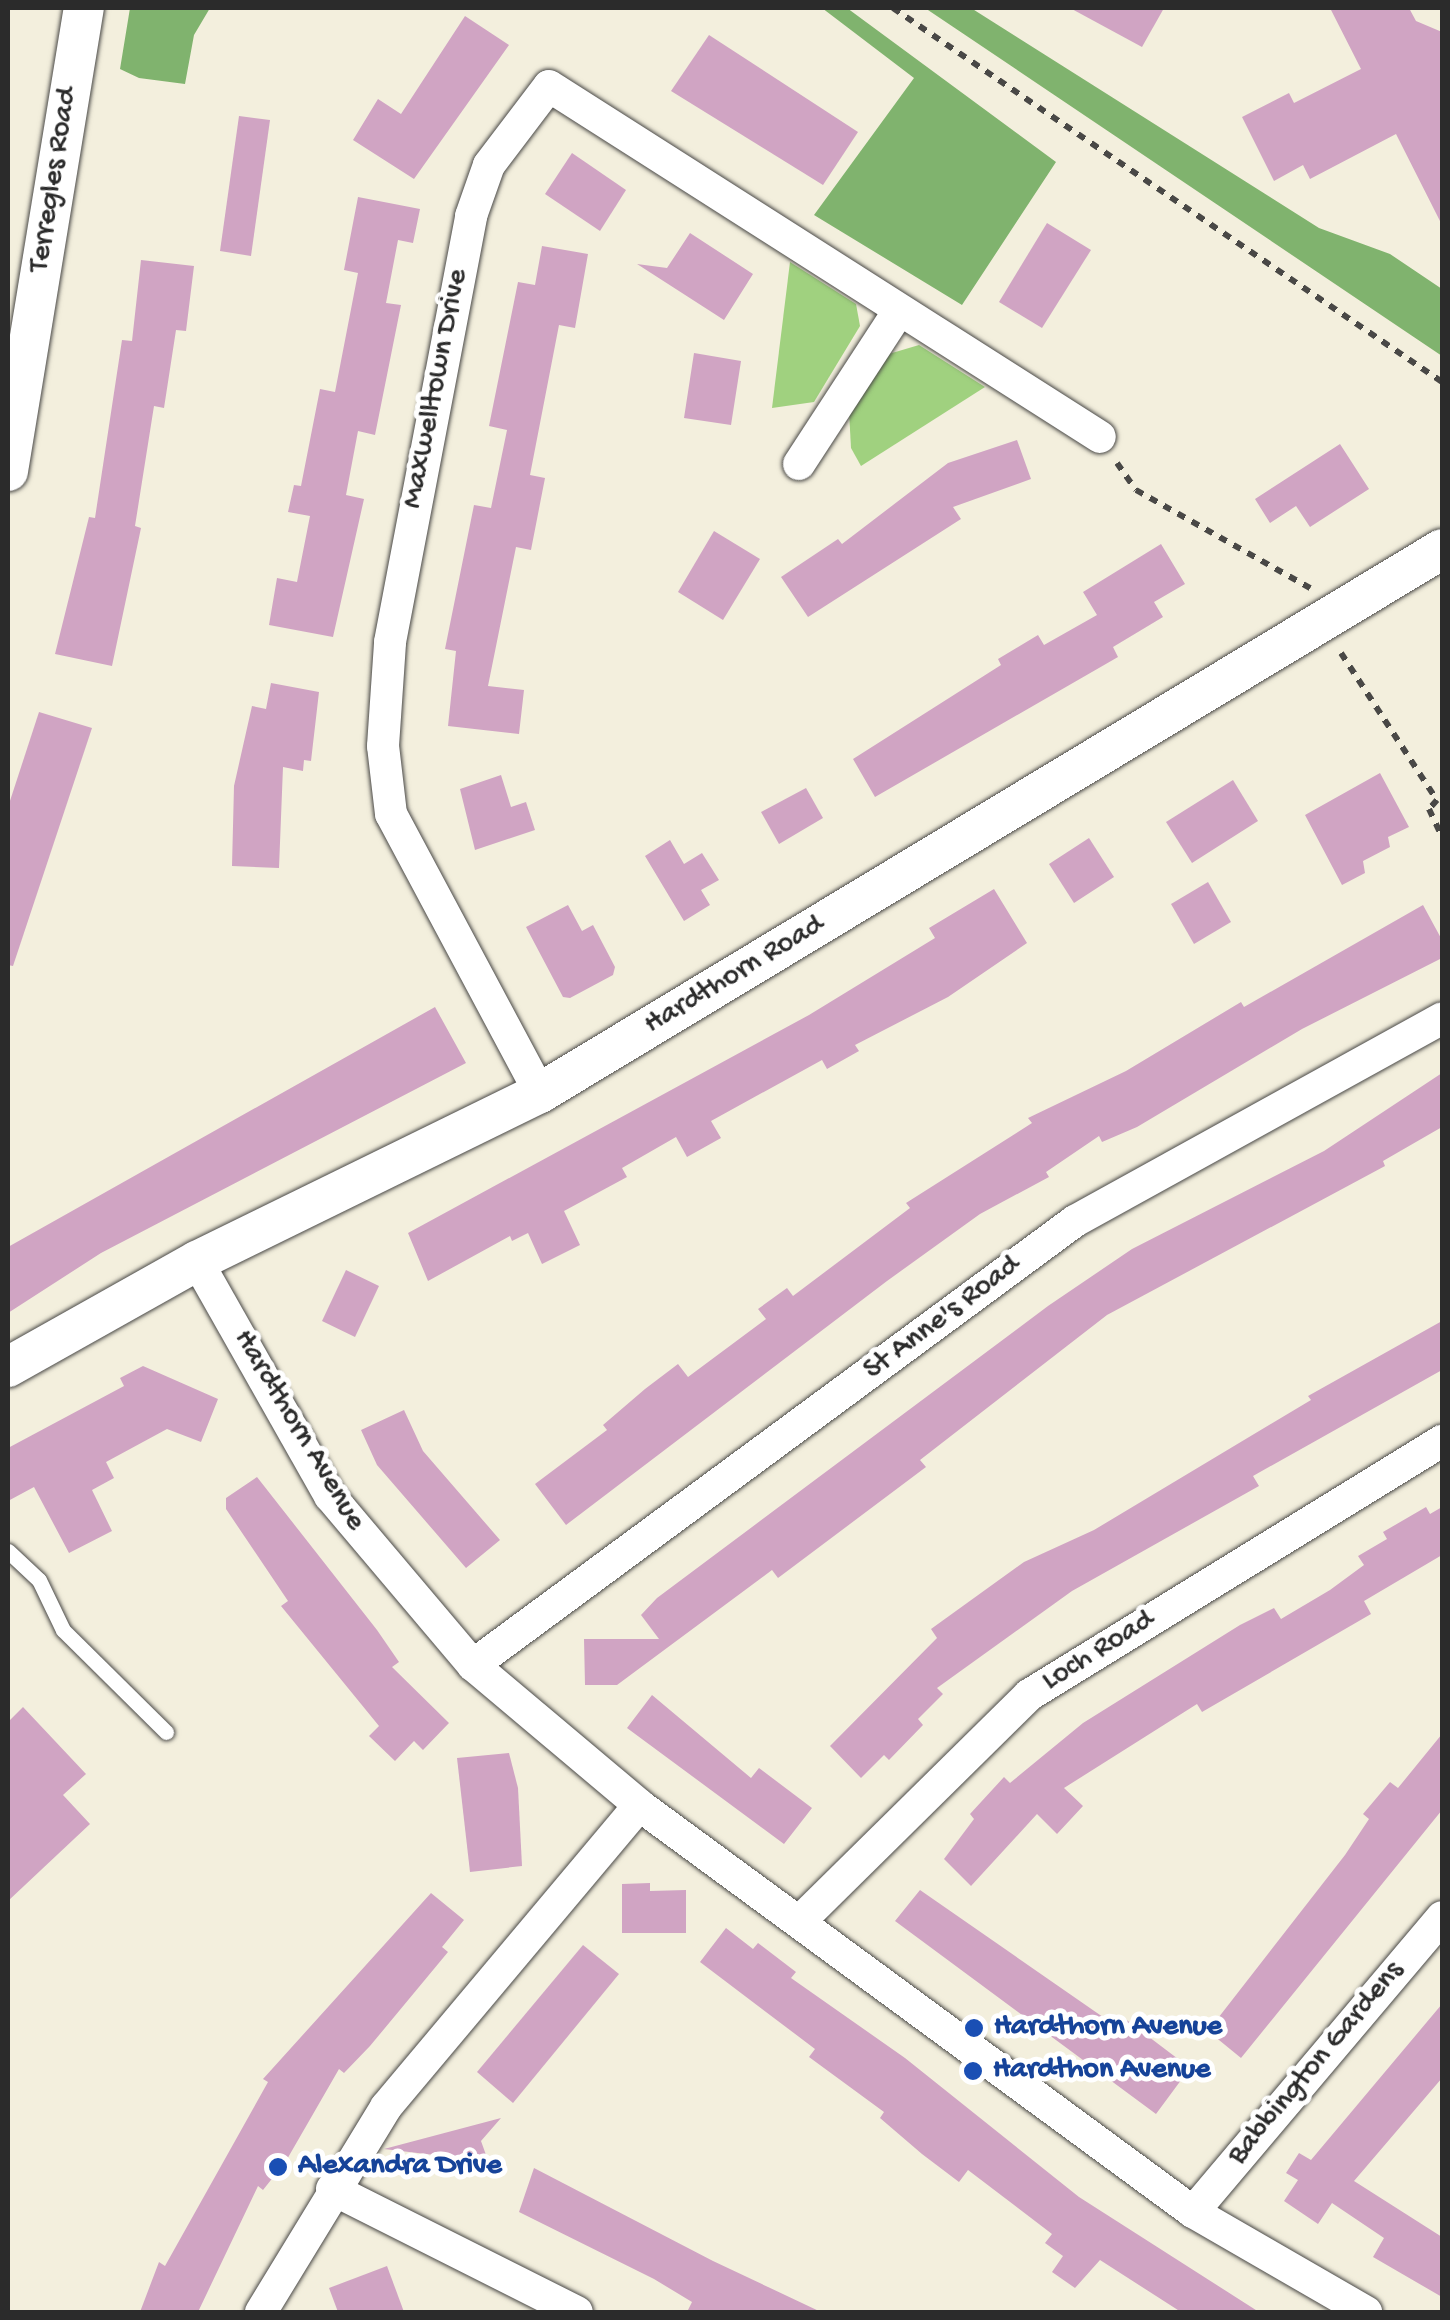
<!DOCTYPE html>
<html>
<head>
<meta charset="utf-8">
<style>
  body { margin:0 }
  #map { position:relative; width:1450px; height:2320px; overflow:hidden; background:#f3efdd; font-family:"Gochi Hand",sans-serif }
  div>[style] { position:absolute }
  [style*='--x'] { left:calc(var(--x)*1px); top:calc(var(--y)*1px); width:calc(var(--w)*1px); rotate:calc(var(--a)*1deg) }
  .green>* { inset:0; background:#a0d17f }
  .forest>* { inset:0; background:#80b36e }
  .building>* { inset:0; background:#d0a4c3 }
  .path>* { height:6px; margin-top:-3px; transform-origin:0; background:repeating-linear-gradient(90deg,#494846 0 8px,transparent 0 16px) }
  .roads { filter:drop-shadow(0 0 2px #494846) drop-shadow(0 0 2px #494846) }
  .service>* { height:15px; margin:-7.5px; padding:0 7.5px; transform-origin:7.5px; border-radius:7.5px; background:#fff }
  .minor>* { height:32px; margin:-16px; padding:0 16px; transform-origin:16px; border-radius:16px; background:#fff }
  .tertiary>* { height:40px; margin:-20px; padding:0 20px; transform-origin:20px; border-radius:20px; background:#fff }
  .dots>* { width:28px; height:28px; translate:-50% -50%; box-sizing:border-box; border:5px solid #fff; border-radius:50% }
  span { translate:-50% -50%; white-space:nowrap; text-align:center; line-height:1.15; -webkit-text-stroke:10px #fff; paint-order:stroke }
  .street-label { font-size:30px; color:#2b2b2b }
  .transit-label { font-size:30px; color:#164399; font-weight:700 }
  .left { translate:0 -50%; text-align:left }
  .frame { position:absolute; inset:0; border:10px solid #2b2b2b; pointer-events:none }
</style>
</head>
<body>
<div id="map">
  <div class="green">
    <i style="clip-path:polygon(790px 262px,856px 304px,860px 326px,814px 402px,772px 408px)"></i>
    <i style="clip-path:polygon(919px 345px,985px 387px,861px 466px,851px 448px,849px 411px,882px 356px)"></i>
  </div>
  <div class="forest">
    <i style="clip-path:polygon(130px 8px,210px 8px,194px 35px,185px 84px,139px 78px,120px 69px)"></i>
    <i style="clip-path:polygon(822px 8px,847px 8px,1056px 162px,962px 305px,814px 215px,914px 78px)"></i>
    <i style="clip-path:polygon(925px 8px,971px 8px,1319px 228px,1390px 254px,1442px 289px,1442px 356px)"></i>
  </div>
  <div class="building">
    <i style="clip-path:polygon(1070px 8px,1164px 8px,1142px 47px)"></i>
    <i style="clip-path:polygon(1330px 8px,1409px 8px,1416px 21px,1442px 32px,1442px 225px,1396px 134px,1310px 179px,1303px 165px,1274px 181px,1242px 117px,1289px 93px,1294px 103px,1361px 69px)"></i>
    <i style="clip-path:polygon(465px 16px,509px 45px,414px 179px,353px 140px,378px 99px,401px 114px)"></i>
    <i style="clip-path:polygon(709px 35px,858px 132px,823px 185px,671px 91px)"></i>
    <i style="clip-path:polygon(239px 116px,270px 120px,251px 256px,220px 251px)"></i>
    <i style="clip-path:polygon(572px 153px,626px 190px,600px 231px,545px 194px)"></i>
    <i style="clip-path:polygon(358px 197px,420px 209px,413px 243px,398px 240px,386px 303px,401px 305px,375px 435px,358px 431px,346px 495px,364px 499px,333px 637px,269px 625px,277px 578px,297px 582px,310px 516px,288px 512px,294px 485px,301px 486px,320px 389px,335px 392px,358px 273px,344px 270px)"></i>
    <i style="clip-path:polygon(1047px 223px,1091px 250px,1042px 328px,999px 302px)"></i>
    <i style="clip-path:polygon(690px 233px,753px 274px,724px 320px,637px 264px,667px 268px)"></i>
    <i style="clip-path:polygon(542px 246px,588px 254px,575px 328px,559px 325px,530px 475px,545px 478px,531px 550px,516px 547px,488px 686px,524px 690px,519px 734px,448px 726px,456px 651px,445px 649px,474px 505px,491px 508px,507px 430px,489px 426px,518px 282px,535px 285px)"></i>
    <i style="clip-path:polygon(141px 260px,194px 266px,186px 331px,176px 330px,164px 408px,154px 406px,135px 526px,141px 528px,112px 666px,55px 654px,89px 517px,95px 518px,122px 340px,132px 341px)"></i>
    <i style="clip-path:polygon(694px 353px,741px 361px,731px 425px,684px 418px)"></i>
    <i style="clip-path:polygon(1017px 440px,1031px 479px,953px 507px,961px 519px,808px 617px,781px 577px,838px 539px,842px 544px,948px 463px)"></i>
    <i style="clip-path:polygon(1340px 444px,1369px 489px,1310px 527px,1296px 506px,1270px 523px,1255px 499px)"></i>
    <i style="clip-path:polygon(714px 531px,760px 559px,723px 620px,678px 592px)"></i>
    <i style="clip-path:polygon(1161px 544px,1185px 584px,1154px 602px,1163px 617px,1113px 647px,1118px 657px,875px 797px,853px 759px,1001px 665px,998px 659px,1038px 635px,1044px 645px,1097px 615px,1083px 592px)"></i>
    <i style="clip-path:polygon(271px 683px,319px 692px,311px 761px,304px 760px,303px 771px,283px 767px,279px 868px,232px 866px,234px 786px,252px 706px,266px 709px)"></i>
    <i style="clip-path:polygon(39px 712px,92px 728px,13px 966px,8px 965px,8px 807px)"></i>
    <i style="clip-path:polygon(1380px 773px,1409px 827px,1388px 837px,1390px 847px,1363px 861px,1365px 873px,1342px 885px,1305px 815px)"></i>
    <i style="clip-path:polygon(501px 775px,511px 807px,526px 802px,535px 830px,475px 850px,460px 789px)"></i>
    <i style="clip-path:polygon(1233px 780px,1258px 821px,1192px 863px,1166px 822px)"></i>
    <i style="clip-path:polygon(806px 788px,823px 818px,779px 844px,761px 812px)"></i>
    <i style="clip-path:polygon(1089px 838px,1114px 877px,1074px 903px,1049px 864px)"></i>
    <i style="clip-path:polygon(670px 840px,684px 864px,702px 853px,719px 880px,701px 890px,710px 905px,684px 921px,645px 856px)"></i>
    <i style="clip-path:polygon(1208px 882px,1231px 922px,1194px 944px,1171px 904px)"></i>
    <i style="clip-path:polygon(994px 889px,1027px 943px,948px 997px,855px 1045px,859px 1051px,827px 1069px,822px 1060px,711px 1121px,721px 1138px,687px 1157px,676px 1137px,622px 1168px,627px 1177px,564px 1211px,580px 1245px,542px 1264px,528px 1233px,512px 1241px,510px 1236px,428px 1281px,408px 1233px,809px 1015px,935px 938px,929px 928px)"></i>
    <i style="clip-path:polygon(568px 905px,582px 931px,593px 925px,615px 967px,613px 975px,570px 998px,563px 997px,526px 927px)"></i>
    <i style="clip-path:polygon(1423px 905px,1442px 940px,1442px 958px,1302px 1029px,1137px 1127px,1102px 1142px,1099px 1136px,1046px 1172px,1049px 1177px,980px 1214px,887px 1281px,566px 1525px,535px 1484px,607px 1430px,603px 1425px,645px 1389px,678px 1364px,688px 1377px,766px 1319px,758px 1309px,787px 1288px,793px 1296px,910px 1208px,906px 1203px,1032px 1123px,1028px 1118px,1126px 1071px,1241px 1002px,1244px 1007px)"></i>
    <i style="clip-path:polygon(435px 1007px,466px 1063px,101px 1253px,8px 1313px,8px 1247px)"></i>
    <i style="clip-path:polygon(1442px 1073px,1442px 1127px,1383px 1161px,1385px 1166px,1107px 1315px,920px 1460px,926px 1467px,778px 1578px,772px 1570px,617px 1685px,585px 1685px,584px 1639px,659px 1639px,641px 1615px,657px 1598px,1048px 1306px,1132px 1249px,1324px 1151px)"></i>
    <i style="clip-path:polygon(346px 1270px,379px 1286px,355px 1337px,322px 1321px)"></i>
    <i style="clip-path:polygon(1442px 1321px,1442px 1370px,1253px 1476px,1259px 1486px,1072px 1591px,937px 1688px,943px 1694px,918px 1719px,923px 1725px,889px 1760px,884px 1755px,861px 1778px,830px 1746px,937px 1638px,931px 1629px,1024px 1562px,1094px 1530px,1311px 1400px,1308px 1396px)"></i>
    <i style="clip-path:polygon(143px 1366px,218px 1399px,201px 1442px,167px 1429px,106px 1462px,114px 1478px,92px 1490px,112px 1531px,69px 1553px,34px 1487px,8px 1501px,8px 1448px,124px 1386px,120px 1378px)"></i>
    <i style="clip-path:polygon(404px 1410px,423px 1451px,500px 1540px,466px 1568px,377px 1465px,361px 1430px)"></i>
    <i style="clip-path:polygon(257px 1477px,377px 1630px,399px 1662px,392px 1667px,449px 1723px,423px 1750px,414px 1741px,395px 1761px,369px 1736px,379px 1726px,281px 1606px,288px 1601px,226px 1509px,226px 1498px)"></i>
    <i style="clip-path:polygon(1426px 1507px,1430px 1514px,1442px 1507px,1442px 1555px,1364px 1601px,1371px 1614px,1202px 1712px,1197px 1704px,1064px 1788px,1083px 1806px,1057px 1834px,1037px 1814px,971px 1886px,944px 1859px,974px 1819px,970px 1814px,1004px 1777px,1010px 1783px,1083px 1723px,1240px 1625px,1274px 1608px,1281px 1619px,1330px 1590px,1364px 1565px,1358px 1556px,1387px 1539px,1383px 1532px)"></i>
    <i style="clip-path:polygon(652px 1695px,751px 1778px,759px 1768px,812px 1808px,784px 1844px,627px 1728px)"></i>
    <i style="clip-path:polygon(23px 1707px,86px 1774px,63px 1795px,90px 1824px,8px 1901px,8px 1722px)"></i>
    <i style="clip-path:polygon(1442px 1734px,1442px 1810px,1241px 2058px,1208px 2031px,1345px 1855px,1369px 1819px,1363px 1814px,1390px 1782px,1398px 1788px)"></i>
    <i style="clip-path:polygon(509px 1753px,518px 1788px,522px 1866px,470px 1872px,457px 1758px)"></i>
    <i style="clip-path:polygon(650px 1883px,650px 1891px,686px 1890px,686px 1933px,622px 1933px,622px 1884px)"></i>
    <i style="clip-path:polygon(920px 1890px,1113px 2024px,1120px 2015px,1190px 2068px,1156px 2114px,895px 1921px)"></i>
    <i style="clip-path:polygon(431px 1893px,464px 1920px,442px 1947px,448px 1952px,370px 2046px,344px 2073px,339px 2069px,286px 2161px,263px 2190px,258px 2186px,198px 2312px,140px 2312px,159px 2262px,165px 2266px,268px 2082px,263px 2079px)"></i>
    <i style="clip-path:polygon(726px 1928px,753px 1949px,758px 1943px,796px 1972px,791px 1978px,905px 2058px,1079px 2197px,1259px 2312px,1181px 2312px,1100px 2260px,1075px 2288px,1052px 2272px,1063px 2256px,1045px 2243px,1052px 2234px,968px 2170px,959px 2182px,922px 2154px,880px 2118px,884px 2112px,809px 2057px,815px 2049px,700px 1962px)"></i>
    <i style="clip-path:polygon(583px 1945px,619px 1974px,513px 2103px,477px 2072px)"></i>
    <i style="clip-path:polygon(1442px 2004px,1442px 2078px,1354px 2181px,1442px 2237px,1442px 2297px,1373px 2257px,1384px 2238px,1332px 2203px,1318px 2224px,1284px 2201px,1298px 2180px,1286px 2173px,1299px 2153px,1311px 2160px)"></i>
    <i style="clip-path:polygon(501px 2118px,481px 2141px,490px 2166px,448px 2175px,443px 2156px,384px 2149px)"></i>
    <i style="clip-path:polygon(534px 2168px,713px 2261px,821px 2312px,687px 2312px,692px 2302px,654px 2279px,519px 2212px)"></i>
    <i style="clip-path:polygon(387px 2266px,404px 2312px,338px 2312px,329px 2288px)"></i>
  </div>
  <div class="path">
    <i style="--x:893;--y:8;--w:664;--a:34.26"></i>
    <i style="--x:1117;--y:463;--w:33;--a:55"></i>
    <i style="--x:1136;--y:490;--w:200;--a:29.4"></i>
    <i style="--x:1341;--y:653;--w:176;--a:56.9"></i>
    <i style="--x:1437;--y:800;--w:12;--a:132"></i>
    <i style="--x:1429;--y:809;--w:31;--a:65"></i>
  </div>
  <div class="roads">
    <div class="service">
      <i style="--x:8;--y:1551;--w:42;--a:43.1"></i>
      <i style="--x:39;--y:1580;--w:55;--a:64.4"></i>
      <i style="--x:63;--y:1630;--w:145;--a:44.7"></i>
    </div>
    <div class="minor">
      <i style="--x:799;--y:464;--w:181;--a:-56.9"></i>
      <i style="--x:540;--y:1093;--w:316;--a:-118.1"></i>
      <i style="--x:391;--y:814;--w:68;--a:-96.7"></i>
      <i style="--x:383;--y:746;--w:104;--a:-86.1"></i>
      <i style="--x:390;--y:642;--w:434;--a:-79.2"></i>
      <i style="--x:471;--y:216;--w:54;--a:-70.6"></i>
      <i style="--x:489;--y:165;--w:99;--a:-52.8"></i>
      <i style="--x:549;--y:86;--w:653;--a:32.5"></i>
      <i style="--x:197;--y:1261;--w:270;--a:60.5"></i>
      <i style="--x:330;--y:1496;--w:221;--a:49.8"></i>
      <i style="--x:473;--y:1665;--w:217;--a:40.1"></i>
      <i style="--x:639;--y:1805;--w:687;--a:36.3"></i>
      <i style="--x:1193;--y:2212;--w:200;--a:30"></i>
      <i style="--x:473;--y:1665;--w:748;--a:-36.41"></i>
      <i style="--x:1075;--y:1221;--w:419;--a:-28.9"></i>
      <i style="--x:800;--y:1921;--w:322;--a:-44.6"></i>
      <i style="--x:1029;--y:1695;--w:485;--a:-31.6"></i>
      <i style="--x:332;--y:2189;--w:274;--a:26.7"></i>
      <i style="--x:1193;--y:2212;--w:386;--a:-49.8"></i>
      <i style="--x:261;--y:2312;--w:240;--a:-58.6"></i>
      <i style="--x:386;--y:2107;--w:394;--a:-50"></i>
    </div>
    <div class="tertiary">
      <i style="--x:8;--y:471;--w:469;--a:-80.7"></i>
      <i style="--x:8;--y:1367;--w:217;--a:-29.3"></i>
      <i style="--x:197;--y:1261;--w:382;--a:-26.1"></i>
      <i style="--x:540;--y:1093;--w:1053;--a:-31.09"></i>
    </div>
  </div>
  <div class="dots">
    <i style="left:974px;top:2028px;background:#1a4fb4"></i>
    <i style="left:973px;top:2071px;background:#1a4fb4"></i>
    <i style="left:278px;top:2167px;background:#1a4fb4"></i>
  </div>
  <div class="street-label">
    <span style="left:55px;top:180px;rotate:-81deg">Terregles Road</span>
    <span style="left:437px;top:389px;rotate:-79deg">Maxwelltown Drive</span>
    <span style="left:735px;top:976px;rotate:-31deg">Hardthorn Road</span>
    <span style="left:943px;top:1319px;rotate:-37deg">St Anne's Road</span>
    <span style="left:298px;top:1431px;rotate:59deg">Hardthorn Avenue</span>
    <span style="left:1099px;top:1652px;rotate:-32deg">Loch Road</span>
    <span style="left:1317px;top:2064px;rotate:-50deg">Babbington Gardens</span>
  </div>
  <div class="transit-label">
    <span class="left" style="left:994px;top:2028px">Hardthorn Avenue</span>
    <span class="left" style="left:993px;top:2071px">Hardthon Avenue</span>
    <span class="left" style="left:298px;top:2167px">Alexandra Drive</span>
  </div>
  <div class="frame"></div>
</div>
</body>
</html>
